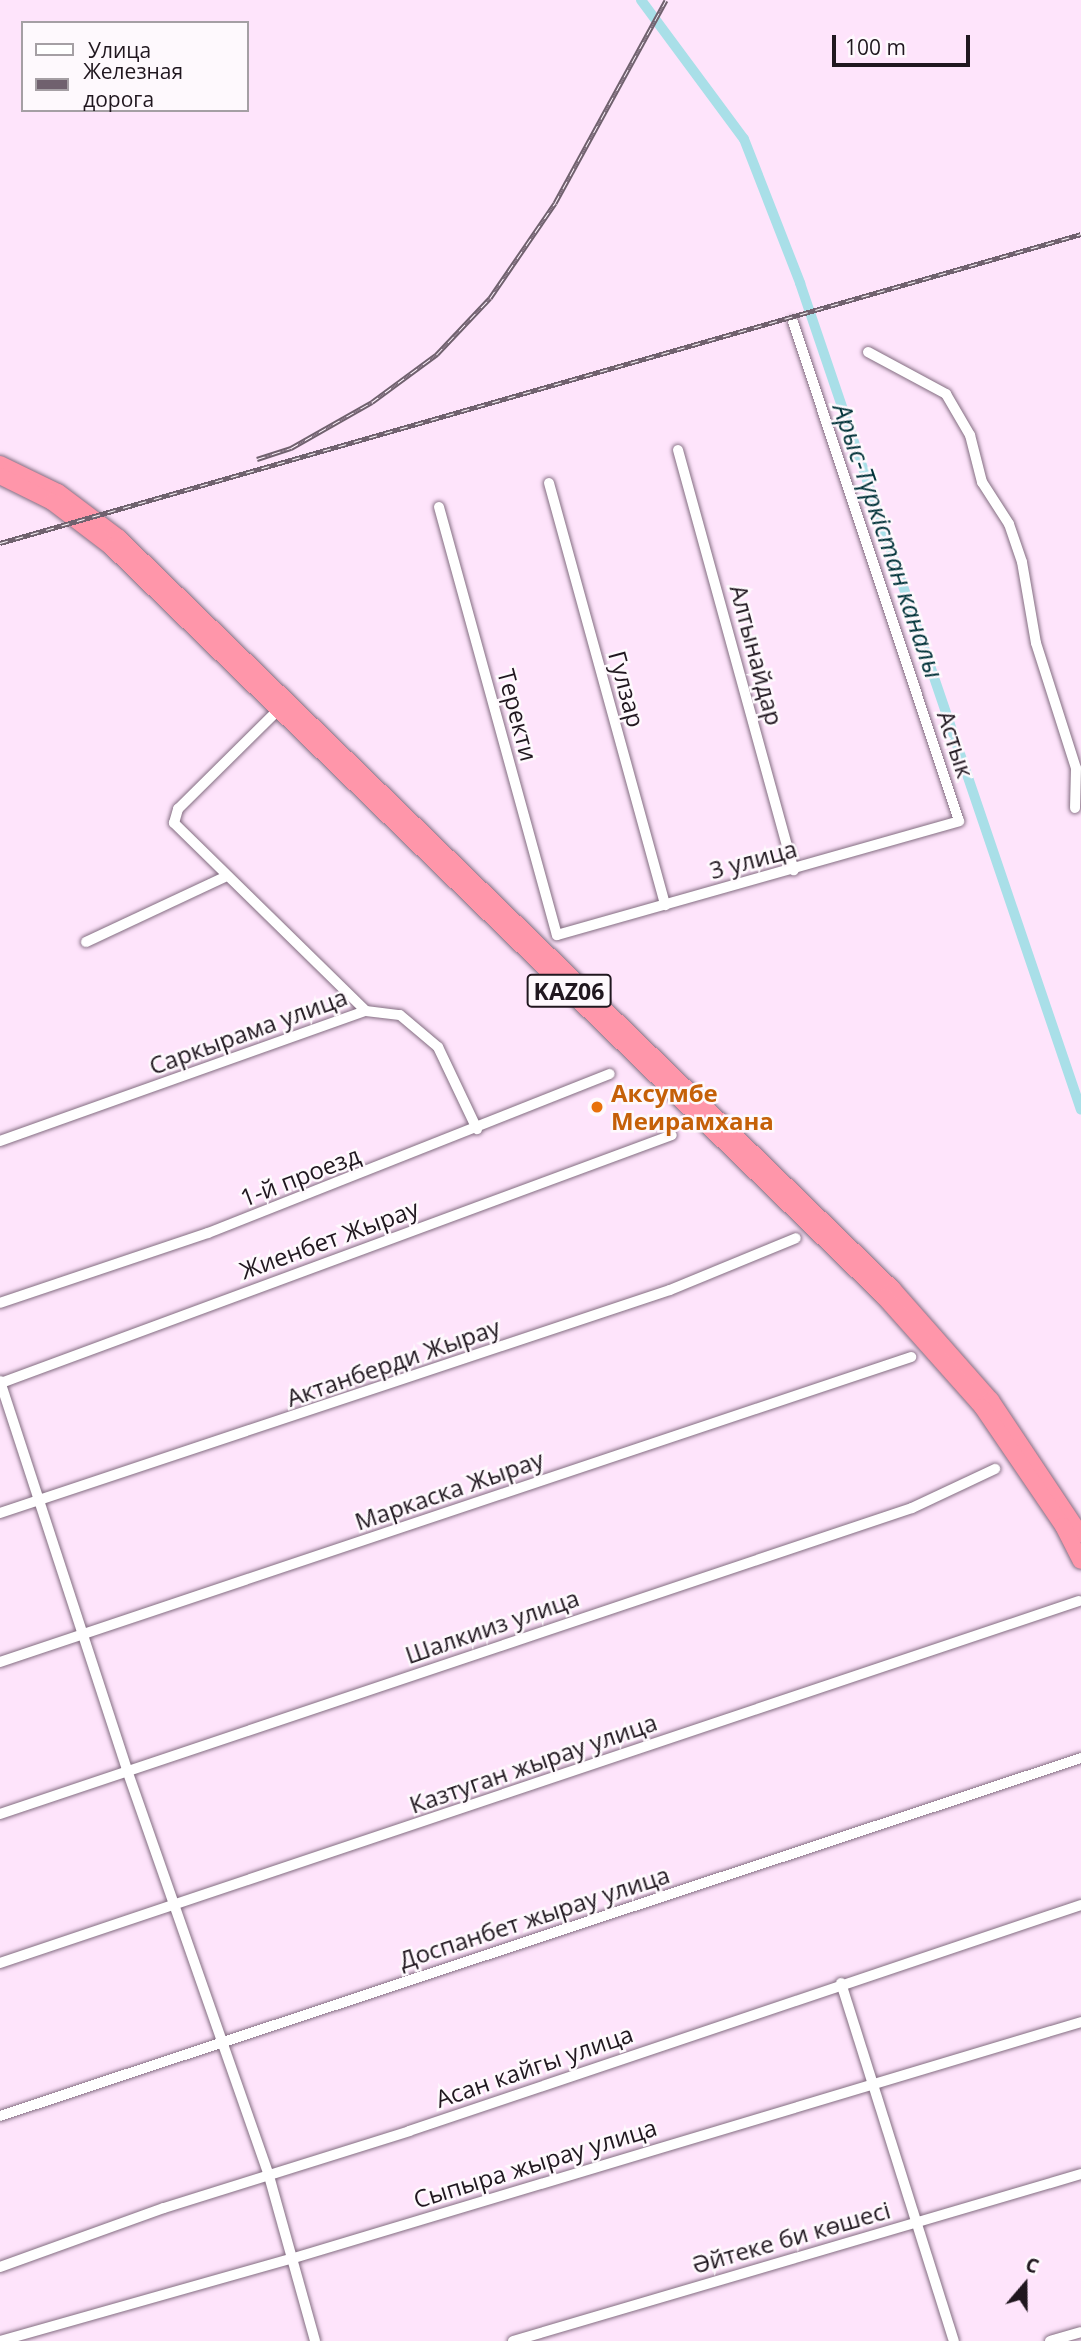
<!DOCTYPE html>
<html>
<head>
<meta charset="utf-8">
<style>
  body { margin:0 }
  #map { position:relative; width:1081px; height:2341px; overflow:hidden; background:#fee4fb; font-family:"Open Sans",sans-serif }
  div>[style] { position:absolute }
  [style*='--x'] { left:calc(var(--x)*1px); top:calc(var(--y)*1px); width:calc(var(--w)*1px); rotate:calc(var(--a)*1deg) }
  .canal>* { height:10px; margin:-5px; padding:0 5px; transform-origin:5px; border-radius:5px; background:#a9dfe8 }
  .roads { filter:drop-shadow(0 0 2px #836d81) drop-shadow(0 0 2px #836d81) }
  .minor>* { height:10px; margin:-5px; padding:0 5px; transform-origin:5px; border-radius:5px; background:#fff }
  .trunk>* { height:16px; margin:-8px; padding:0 8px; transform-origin:8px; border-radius:8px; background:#ff96aa }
  .rail>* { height:5px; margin-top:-2.5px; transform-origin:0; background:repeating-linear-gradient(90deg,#fef9fd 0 8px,#70616e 0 16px); box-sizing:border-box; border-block:2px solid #70616e }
  .dots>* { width:19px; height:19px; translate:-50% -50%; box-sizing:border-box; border:4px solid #fef9fd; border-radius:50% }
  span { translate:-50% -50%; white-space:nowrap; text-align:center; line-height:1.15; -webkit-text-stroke:5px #fef9fd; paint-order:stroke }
  .shield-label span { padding:2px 5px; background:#fef9fd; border:2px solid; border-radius:5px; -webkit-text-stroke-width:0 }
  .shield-label { font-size:23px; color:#20171f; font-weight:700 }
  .street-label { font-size:24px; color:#20171f }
  .food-label { font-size:24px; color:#c56008; font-weight:700 }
  .left { translate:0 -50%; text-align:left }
  .water-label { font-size:26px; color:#003239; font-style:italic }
  .legend { position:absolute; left:21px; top:21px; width:228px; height:91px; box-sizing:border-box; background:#fef9fd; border:2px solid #a59fa4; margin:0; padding:9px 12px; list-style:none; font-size:21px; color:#20171f }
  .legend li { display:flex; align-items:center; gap:14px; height:35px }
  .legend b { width:35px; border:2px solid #a59fa4 }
  .north { position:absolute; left:990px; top:2250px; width:70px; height:70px; -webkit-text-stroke:5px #fef9fd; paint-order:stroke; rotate:20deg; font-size:19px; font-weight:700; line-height:28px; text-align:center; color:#20171f }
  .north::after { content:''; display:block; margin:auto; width:24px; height:32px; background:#20171f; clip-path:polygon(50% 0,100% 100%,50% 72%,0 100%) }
  .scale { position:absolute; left:832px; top:35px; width:138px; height:32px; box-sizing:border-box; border:4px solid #20171f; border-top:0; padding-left:9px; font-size:21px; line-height:24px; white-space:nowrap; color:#20171f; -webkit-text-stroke:5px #fef9fd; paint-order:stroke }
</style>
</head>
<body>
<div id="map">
  <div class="canal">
    <i style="--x:641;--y:0;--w:173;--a:53.5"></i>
    <i style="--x:744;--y:139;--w:155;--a:68.7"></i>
    <i style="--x:800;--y:283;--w:873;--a:71.23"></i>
  </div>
  <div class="roads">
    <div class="minor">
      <i style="--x:868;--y:352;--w:89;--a:28.3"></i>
      <i style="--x:946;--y:394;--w:48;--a:59.7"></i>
      <i style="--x:970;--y:435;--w:49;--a:75.7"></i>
      <i style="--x:982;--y:482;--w:50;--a:57.3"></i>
      <i style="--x:1009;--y:524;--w:40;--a:71.1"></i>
      <i style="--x:1022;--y:562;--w:82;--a:80.2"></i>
      <i style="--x:1036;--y:643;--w:131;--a:72.3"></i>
      <i style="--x:1076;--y:768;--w:40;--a:91.4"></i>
      <i style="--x:678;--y:450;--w:436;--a:74.6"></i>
      <i style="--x:549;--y:483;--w:438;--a:74.6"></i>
      <i style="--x:439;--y:507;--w:444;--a:74.6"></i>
      <i style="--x:557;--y:935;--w:418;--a:-15.8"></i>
      <i style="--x:959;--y:821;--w:526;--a:-108.4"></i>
      <i style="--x:86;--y:942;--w:153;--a:-25.1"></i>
      <i style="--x:366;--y:1011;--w:34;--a:7"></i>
      <i style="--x:400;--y:1015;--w:50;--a:40.1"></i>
      <i style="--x:438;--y:1047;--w:91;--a:64.6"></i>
      <i style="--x:0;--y:1141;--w:388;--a:-19.6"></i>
      <i style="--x:366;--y:1011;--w:269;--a:-135.6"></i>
      <i style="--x:174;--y:823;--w:15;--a:-74"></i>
      <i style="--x:178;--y:809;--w:142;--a:-44.7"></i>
      <i style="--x:0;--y:1303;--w:219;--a:-18.6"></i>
      <i style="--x:208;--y:1233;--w:432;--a:-21.6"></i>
      <i style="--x:0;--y:1381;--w:409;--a:71.9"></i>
      <i style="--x:127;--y:1770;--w:430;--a:70.7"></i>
      <i style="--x:269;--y:2176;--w:171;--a:74.4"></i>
      <i style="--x:1;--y:1383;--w:715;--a:-20.28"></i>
      <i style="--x:0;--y:1513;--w:706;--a:-18.41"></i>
      <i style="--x:670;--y:1290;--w:136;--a:-22.4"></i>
      <i style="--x:0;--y:1662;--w:961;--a:-18.51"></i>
      <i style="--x:0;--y:1814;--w:962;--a:-18.55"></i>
      <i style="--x:912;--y:1508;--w:92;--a:-25.2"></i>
      <i style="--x:0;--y:1963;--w:1138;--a:-18.55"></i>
      <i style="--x:841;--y:1983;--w:375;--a:72.5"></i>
      <i style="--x:0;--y:2116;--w:1139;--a:-18.32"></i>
      <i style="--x:0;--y:2267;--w:174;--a:-19.8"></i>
      <i style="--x:164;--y:2208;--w:257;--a:-17.4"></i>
      <i style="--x:409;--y:2131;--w:709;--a:-18.59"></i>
      <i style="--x:0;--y:2341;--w:305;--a:-15.8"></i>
      <i style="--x:294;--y:2258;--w:822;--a:-16.69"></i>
      <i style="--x:513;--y:2341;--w:592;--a:-16.38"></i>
      <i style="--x:1050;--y:2341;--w:32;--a:-16"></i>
    </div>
    <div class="trunk">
      <i style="--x:0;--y:464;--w:64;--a:25.8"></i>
      <i style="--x:58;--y:492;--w:76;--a:37"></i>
      <i style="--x:119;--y:538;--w:1078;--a:44.14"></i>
      <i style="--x:893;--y:1289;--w:148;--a:48.6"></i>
      <i style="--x:991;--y:1400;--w:162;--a:56.3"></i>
      <i style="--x:0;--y:476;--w:58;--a:26.6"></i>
      <i style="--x:52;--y:502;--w:74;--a:37.3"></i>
      <i style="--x:111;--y:547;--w:1077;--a:44.13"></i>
      <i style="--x:884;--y:1297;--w:147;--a:48.3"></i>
      <i style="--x:982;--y:1407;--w:144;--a:55.8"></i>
      <i style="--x:1063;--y:1526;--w:39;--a:63"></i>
    </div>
  </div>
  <div class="rail">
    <i style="--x:257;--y:459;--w:36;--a:-18"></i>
    <i style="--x:291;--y:448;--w:93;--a:-29.6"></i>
    <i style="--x:372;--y:402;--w:81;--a:-36.4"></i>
    <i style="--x:437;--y:354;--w:77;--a:-46.6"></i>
    <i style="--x:490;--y:298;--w:115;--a:-55.6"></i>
    <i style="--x:555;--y:203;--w:231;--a:-61.3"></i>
    <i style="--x:0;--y:543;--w:1124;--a:-15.95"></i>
  </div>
  <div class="dots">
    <i style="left:597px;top:1107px;background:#e8710a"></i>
  </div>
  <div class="shield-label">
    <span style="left:569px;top:991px">KАZ06</span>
  </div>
  <div class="street-label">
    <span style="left:757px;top:655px;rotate:75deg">Алтынайдар</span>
    <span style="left:627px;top:689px;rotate:75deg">Гулзар</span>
    <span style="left:518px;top:715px;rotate:75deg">Теректи</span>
    <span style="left:956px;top:744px;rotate:72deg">Астык</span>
    <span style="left:753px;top:859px;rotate:-15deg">3 улица</span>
    <span style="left:248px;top:1031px;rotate:-20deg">Саркырама улица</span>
    <span style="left:300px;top:1176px;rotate:-21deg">1-й проезд</span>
    <span style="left:329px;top:1239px;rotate:-20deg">Жиенбет Жырау</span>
    <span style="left:393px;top:1362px;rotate:-19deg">Актанберди Жырау</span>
    <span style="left:449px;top:1490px;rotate:-19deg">Маркаска Жырау</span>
    <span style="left:492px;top:1626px;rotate:-19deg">Шалкииз улица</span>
    <span style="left:533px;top:1763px;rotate:-19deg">Казтуган жырау улица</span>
    <span style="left:534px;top:1917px;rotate:-18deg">Доспанбет жырау улица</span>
    <span style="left:534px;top:2066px;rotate:-19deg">Асан кайгы улица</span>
    <span style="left:535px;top:2163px;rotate:-17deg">Сыпыра жырау улица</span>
    <span style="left:791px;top:2237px;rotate:-16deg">Әйтеке би көшесі</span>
  </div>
  <div class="food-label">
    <span class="left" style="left:611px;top:1107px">Аксумбе<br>Меирамхана</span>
  </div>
  <div class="water-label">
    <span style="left:888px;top:541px;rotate:71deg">Арыс-Түркістан каналы</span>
  </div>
  <ul class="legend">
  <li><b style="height:9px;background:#fff"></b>Улица</li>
  <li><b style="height:9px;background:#70616e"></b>Железная дорога</li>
  </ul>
  <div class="north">С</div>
  <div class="scale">100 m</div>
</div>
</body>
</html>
